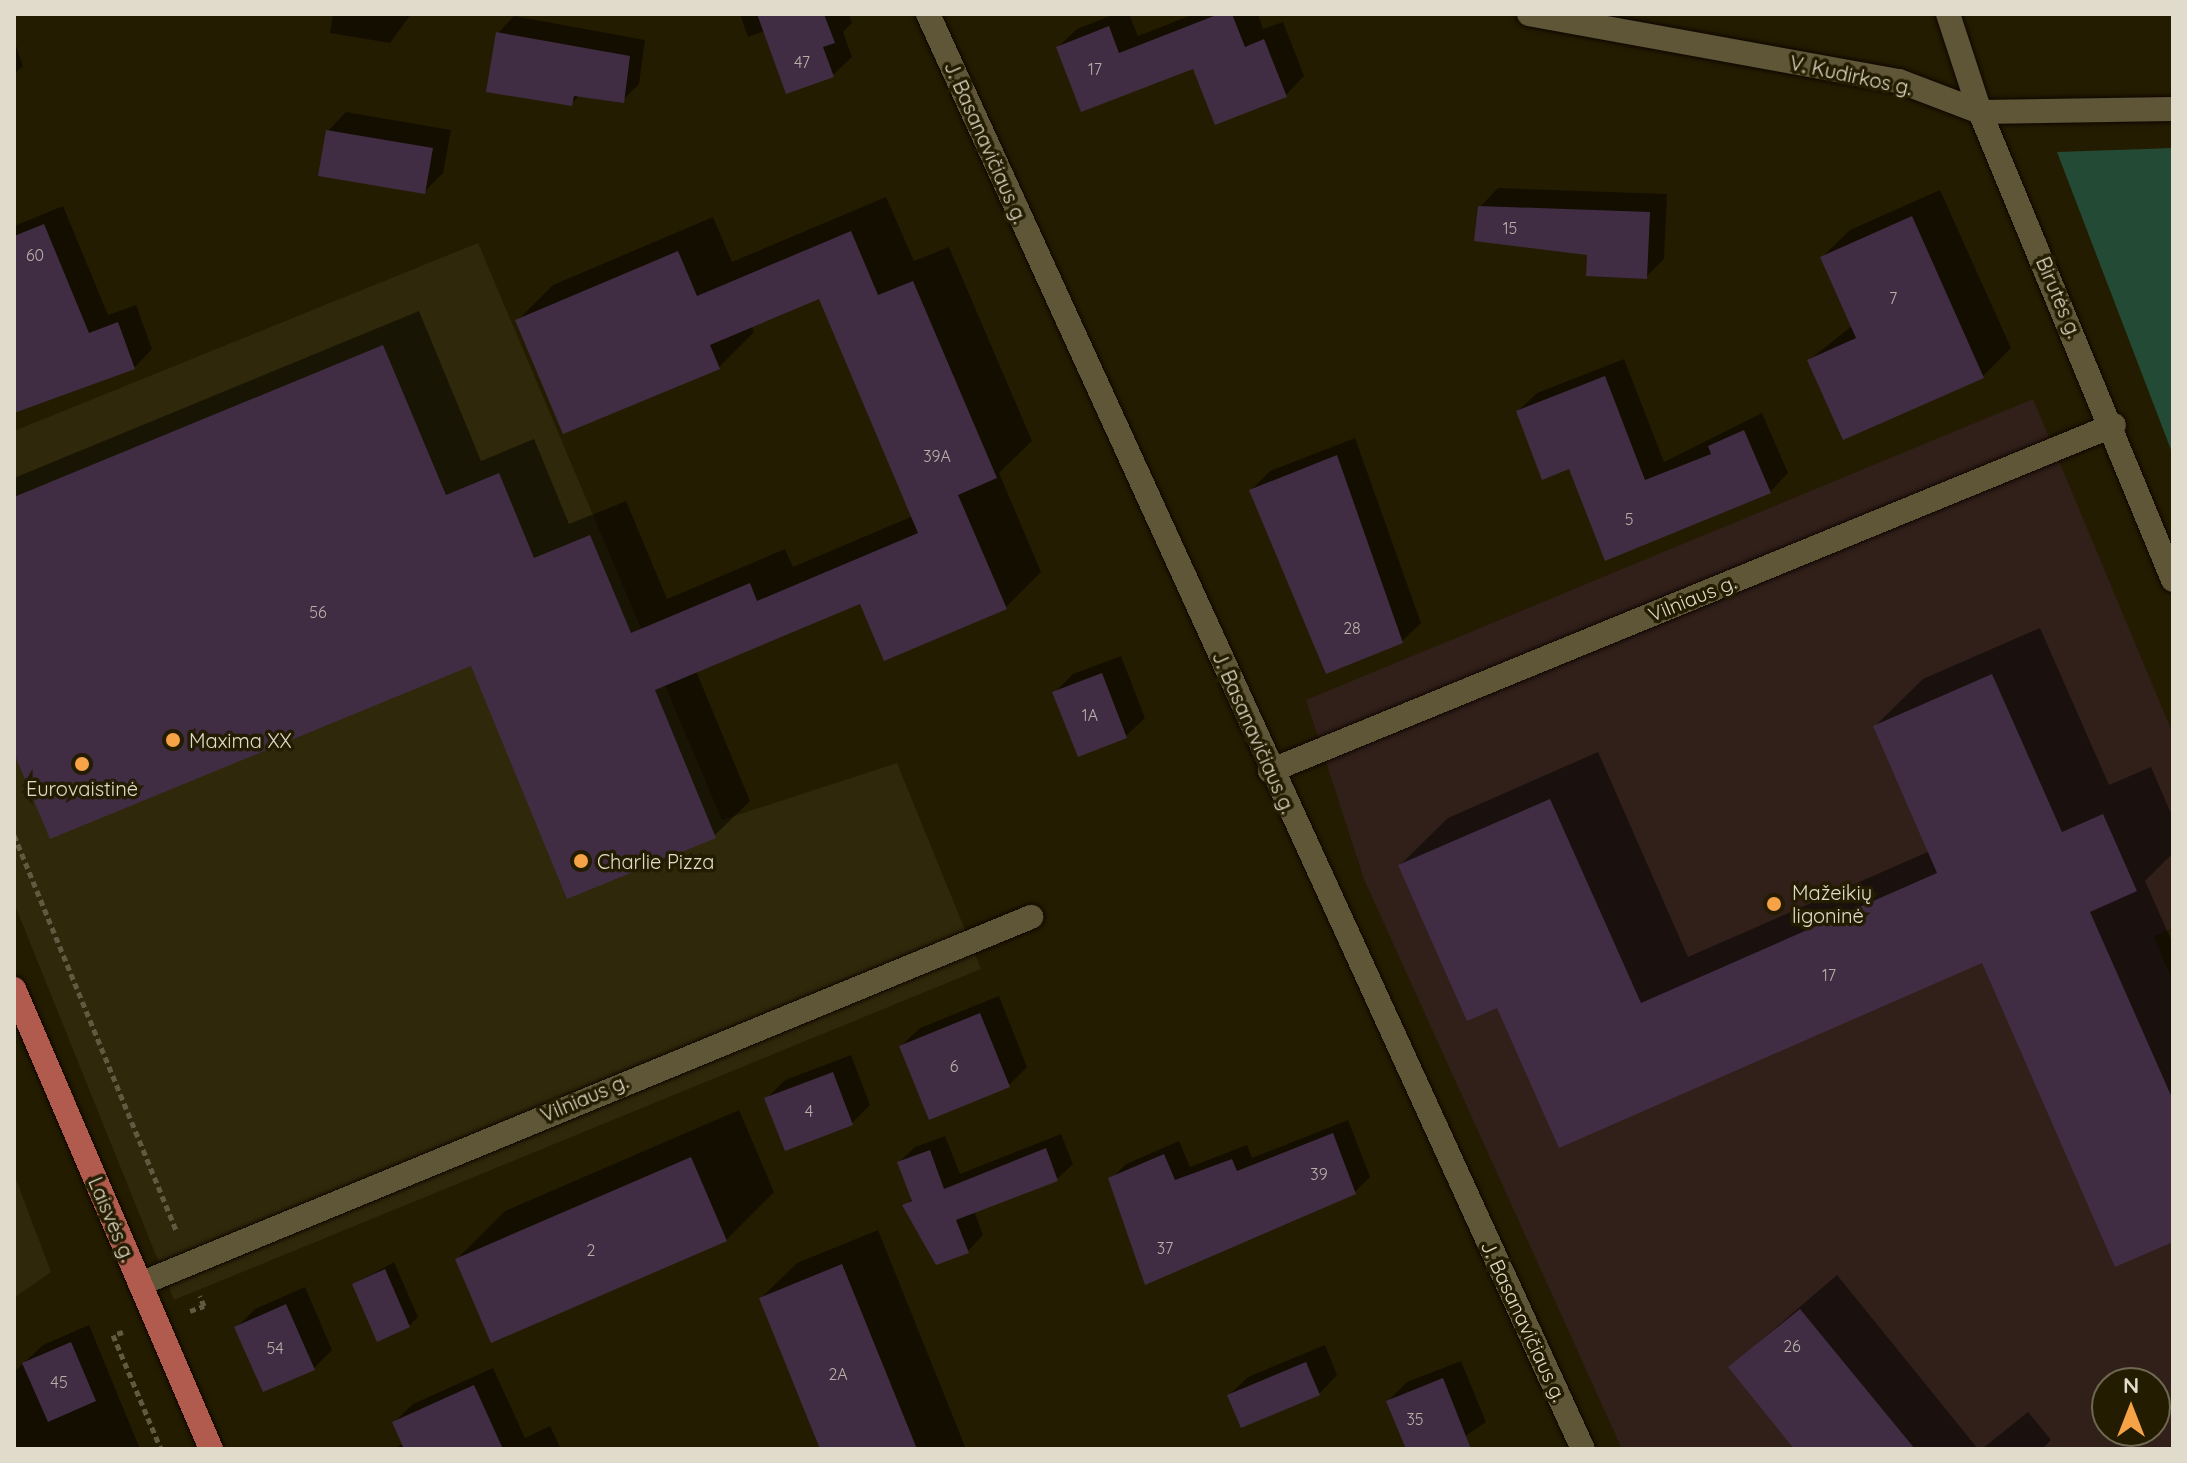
<!DOCTYPE html>
<html>
<head>
<meta charset="utf-8">
<style>
  body { margin:0 }
  #map { position:relative; width:2187px; height:1463px; overflow:hidden; background:#241c00; font-family:Quicksand,sans-serif }
  div>[style] { position:absolute }
  [style*='--x'] { left:calc(var(--x)*1px); top:calc(var(--y)*1px); width:calc(var(--w)*1px); rotate:calc(var(--a)*1deg) }
  .built>* { inset:0; background:#30280a }
  .medical>* { inset:0; background:#311f19 }
  .green>* { inset:0; background:#234a35 }
  .shadow>* { inset:0; background:#0007 }
  .building>* { inset:0; background:#402d44 }
  .path>* { height:5px; margin-top:-2.5px; transform-origin:0; background:repeating-linear-gradient(90deg,#615a42 0 6px,transparent 0 10px) }
  .roads { filter:drop-shadow(0 0 2px #0e0600) drop-shadow(0 0 2px #0e0600) }
  .street>* { height:24px; margin:-12px; padding:0 12px; transform-origin:12px; border-radius:12px; background:#5f5637 }
  .primary>* { height:24px; margin:-12px; padding:0 12px; transform-origin:12px; border-radius:12px; background:#b15b4f }
  .dots>* { width:22px; height:22px; translate:-50% -50%; box-sizing:border-box; border:4px solid #241c00; border-radius:50% }
  span { translate:-50% -50%; white-space:nowrap; text-align:center; line-height:1.15; -webkit-text-stroke:7px #241c00; paint-order:stroke }
  .number-label { font-size:16px; color:#b8b0a8 }
  .number-label span { -webkit-text-stroke-width:0 }
  .street-label { font-size:20px; color:#e0dbca }
  .poi-label { font-size:20px; color:#e0dbca }
  .left { translate:0 -50%; text-align:left }
  .frame { position:absolute; inset:0; border:16px solid #e0dbca; pointer-events:none }
  .north { position:absolute; left:2091px; top:1367px; width:80px; height:80px; box-sizing:border-box; background:#241c00; border:2px solid #6f6851; border-radius:50%; rotate:0deg; font-size:22px; font-weight:700; line-height:32px; text-align:center; color:#e0dbca }
  .north::after { content:''; display:block; margin:auto; width:28px; height:36px; background:#f5a346; clip-path:polygon(50% 0,100% 100%,50% 72%,0 100%) }
</style>
</head>
<body>
<div id="map">
  <div class="built">
    <i style="clip-path:polygon(478px 243px,722px 820px,897px 763px,981px 969px,174px 1300px,14px 903px,14px 431px)"></i>
    <i style="clip-path:polygon(14px 1174px,51px 1272px,14px 1298px)"></i>
  </div>
  <div class="medical">
    <i style="clip-path:polygon(evenodd,2033px 399px,2173px 734px,2173px 928px,2154px 936px,2173px 983px,2173px 1449px,1622px 1449px,1364px 879px,1306px 700px,2033px 399px,2107px 1383px,2155px 1383px,2155px 1431px,2107px 1431px,2107px 1383px)"></i>
  </div>
  <div class="green">
    <i style="clip-path:polygon(2173px 148px,2173px 455px,2057px 152px)"></i>
  </div>
  <div class="shadow">
    <i style="clip-path:polygon(333px 14px,411px 14px,390px 43px,330px 33px)"></i>
    <i style="clip-path:polygon(740px 14px,849px 14px,852px 23px,843px 32px,852px 57px,833px 75px,765px 31px,748px 37px)"></i>
    <i style="clip-path:polygon(1115px 14px,1129px 14px,1138px 36px,1194px 14px,1258px 14px,1263px 29px,1283px 22px,1304px 76px,1286px 95px,1195px 66px,1058px 47px,1077px 29px)"></i>
    <i style="clip-path:polygon(514px 16px,645px 40px,639px 84px,623px 100px,580px 95px,571px 104px,498px 33px)"></i>
    <i style="clip-path:polygon(14px 40px,23px 66px,14px 74px)"></i>
    <i style="clip-path:polygon(346px 112px,451px 130px,443px 173px,424px 192px,328px 131px)"></i>
    <i style="clip-path:polygon(1498px 188px,1667px 194px,1664px 259px,1646px 277px,1480px 207px)"></i>
    <i style="clip-path:polygon(1940px 190px,2011px 348px,1983px 376px,1809px 360px,1852px 326px,1822px 257px,1850px 230px)"></i>
    <i style="clip-path:polygon(886px 197px,914px 261px,949px 247px,1032px 441px,999px 473px,1041px 572px,1006px 607px,861px 601px,696px 671px,750px 801px,714px 836px,472px 664px,14px 748px,14px 478px,419px 311px,481px 461px,534px 439px,569px 524px,626px 501px,667px 599px,785px 549px,793px 567px,913px 516px,820px 296px,751px 325px,754px 332px,719px 367px,517px 321px,553px 285px,713px 217px,732px 262px)"></i>
    <i style="clip-path:polygon(63px 206px,108px 315px,136px 305px,152px 349px,134px 368px,14px 412px,14px 226px)"></i>
    <i style="clip-path:polygon(1624px 359px,1664px 462px,1762px 413px,1788px 473px,1770px 492px,1606px 559px,1570px 467px,1518px 411px,1537px 393px)"></i>
    <i style="clip-path:polygon(1355px 438px,1421px 623px,1402px 641px,1251px 490px,1270px 471px)"></i>
    <i style="clip-path:polygon(2040px 628px,2109px 785px,2151px 767px,2173px 818px,2173px 853px,2145px 881px,2173px 944px,2173px 1239px,1983px 961px,1560px 1146px,1498px 1005px,1400px 865px,1448px 818px,1598px 752px,1688px 957px,1930px 851px,1875px 726px,1923px 679px)"></i>
    <i style="clip-path:polygon(1121px 656px,1145px 718px,1126px 736px,1055px 692px,1073px 674px)"></i>
    <i style="clip-path:polygon(999px 996px,1027px 1067px,1008px 1086px,901px 1046px,920px 1028px)"></i>
    <i style="clip-path:polygon(851px 1055px,870px 1105px,852px 1123px,767px 1098px,785px 1080px)"></i>
    <i style="clip-path:polygon(739px 1110px,774px 1192px,726px 1240px,457px 1259px,505px 1211px)"></i>
    <i style="clip-path:polygon(1348px 1120px,1370px 1177px,1355px 1192px,1146px 1282px,1111px 1179px,1126px 1164px,1179px 1141px,1190px 1167px,1247px 1145px,1252px 1158px)"></i>
    <i style="clip-path:polygon(1061px 1134px,1073px 1164px,1057px 1179px,974px 1211px,983px 1235px,968px 1251px,905px 1206px,913px 1198px,899px 1162px,915px 1147px,945px 1136px,960px 1174px)"></i>
    <i style="clip-path:polygon(878px 1230px,966px 1449px,822px 1449px,761px 1298px,797px 1263px)"></i>
    <i style="clip-path:polygon(394px 1262px,418px 1317px,409px 1326px,354px 1284px)"></i>
    <i style="clip-path:polygon(1837px 1275px,1978px 1449px,1797px 1449px,1730px 1367px)"></i>
    <i style="clip-path:polygon(305px 1287px,332px 1350px,314px 1368px,237px 1327px,255px 1309px)"></i>
    <i style="clip-path:polygon(89px 1325px,140px 1449px,14px 1449px,14px 1372px,43px 1345px)"></i>
    <i style="clip-path:polygon(1325px 1345px,1337px 1375px,1319px 1394px,1229px 1395px,1248px 1377px)"></i>
    <i style="clip-path:polygon(1461px 1361px,1486px 1422px,1446px 1449px,1408px 1449px,1388px 1401px,1407px 1382px)"></i>
    <i style="clip-path:polygon(493px 1368px,525px 1438px,550px 1426px,561px 1449px,391px 1449px,404px 1444px,394px 1422px,413px 1404px)"></i>
    <i style="clip-path:polygon(2028px 1412px,2051px 1440px,2042px 1449px,1982px 1449px)"></i>
  </div>
  <div class="building">
    <i style="clip-path:polygon(757px 14px,824px 14px,835px 43px,823px 47px,834px 77px,786px 94px)"></i>
    <i style="clip-path:polygon(1219px 14px,1232px 14px,1245px 47px,1264px 39px,1287px 97px,1215px 125px,1193px 69px,1081px 112px,1056px 47px,1109px 26px,1119px 53px)"></i>
    <i style="clip-path:polygon(496px 32px,630px 56px,624px 103px,574px 96px,572px 106px,486px 92px)"></i>
    <i style="clip-path:polygon(326px 130px,433px 148px,425px 194px,318px 176px)"></i>
    <i style="clip-path:polygon(1478px 206px,1650px 212px,1647px 279px,1586px 276px,1587px 255px,1474px 241px)"></i>
    <i style="clip-path:polygon(1912px 216px,1984px 378px,1843px 440px,1807px 360px,1856px 338px,1820px 257px)"></i>
    <i style="clip-path:polygon(44px 224px,89px 333px,118px 322px,135px 369px,14px 413px,14px 236px)"></i>
    <i style="clip-path:polygon(851px 231px,878px 295px,913px 281px,997px 478px,958px 495px,1007px 609px,884px 661px,860px 604px,655px 690px,716px 838px,567px 899px,471px 666px,50px 839px,14px 753px,14px 497px,383px 345px,446px 495px,499px 473px,534px 558px,590px 535px,631px 633px,750px 583px,757px 601px,918px 533px,819px 299px,710px 345px,720px 369px,563px 434px,515px 320px,678px 251px,697px 296px)"></i>
    <i style="clip-path:polygon(1605px 376px,1645px 480px,1711px 454px,1708px 446px,1744px 430px,1771px 493px,1605px 561px,1569px 469px,1542px 480px,1516px 411px)"></i>
    <i style="clip-path:polygon(1337px 455px,1403px 643px,1326px 674px,1249px 490px)"></i>
    <i style="clip-path:polygon(1102px 673px,1127px 738px,1078px 757px,1052px 692px)"></i>
    <i style="clip-path:polygon(1992px 674px,2062px 832px,2103px 814px,2137px 891px,2090px 912px,2173px 1100px,2173px 1242px,2115px 1267px,1982px 963px,1559px 1148px,1497px 1008px,1467px 1021px,1398px 865px,1550px 799px,1641px 1003px,1937px 873px,1873px 726px)"></i>
    <i style="clip-path:polygon(980px 1013px,1010px 1087px,929px 1120px,899px 1046px)"></i>
    <i style="clip-path:polygon(833px 1072px,853px 1125px,785px 1151px,764px 1098px)"></i>
    <i style="clip-path:polygon(1333px 1133px,1356px 1194px,1145px 1285px,1108px 1178px,1164px 1154px,1175px 1180px,1232px 1159px,1237px 1171px)"></i>
    <i style="clip-path:polygon(1046px 1148px,1058px 1181px,956px 1220px,969px 1253px,936px 1265px,902px 1205px,912px 1201px,897px 1162px,930px 1150px,944px 1189px)"></i>
    <i style="clip-path:polygon(691px 1157px,727px 1241px,491px 1343px,455px 1259px)"></i>
    <i style="clip-path:polygon(842px 1264px,917px 1449px,820px 1449px,759px 1298px)"></i>
    <i style="clip-path:polygon(385px 1269px,410px 1327px,377px 1342px,352px 1284px)"></i>
    <i style="clip-path:polygon(286px 1304px,315px 1370px,263px 1392px,234px 1327px)"></i>
    <i style="clip-path:polygon(1800px 1309px,1915px 1449px,1794px 1449px,1728px 1367px)"></i>
    <i style="clip-path:polygon(71px 1342px,96px 1401px,48px 1422px,22px 1363px)"></i>
    <i style="clip-path:polygon(1306px 1362px,1320px 1395px,1241px 1428px,1227px 1395px)"></i>
    <i style="clip-path:polygon(1443px 1378px,1471px 1449px,1406px 1449px,1386px 1401px)"></i>
    <i style="clip-path:polygon(474px 1385px,503px 1449px,404px 1449px,392px 1422px)"></i>
  </div>
  <div class="path">
    <i style="--x:14;--y:835;--w:427;--a:67.7"></i>
    <i style="--x:190;--y:1311;--w:15;--a:-20"></i>
    <i style="--x:204;--y:1306;--w:11;--a:-112"></i>
    <i style="--x:123;--y:1332;--w:10;--a:163"></i>
    <i style="--x:113;--y:1335;--w:124;--a:67.2"></i>
  </div>
  <div class="roads">
    <div class="street">
      <i style="--x:928;--y:14;--w:1577;--a:65.47"></i>
      <i style="--x:1529;--y:14;--w:376;--a:10.3"></i>
      <i style="--x:1899;--y:81;--w:87;--a:20.9"></i>
      <i style="--x:1980;--y:112;--w:193;--a:-0.9"></i>
      <i style="--x:1948;--y:14;--w:103;--a:71.9"></i>
      <i style="--x:1980;--y:112;--w:506;--a:67.59"></i>
      <i style="--x:1270;--y:771;--w:912;--a:-22.29"></i>
      <i style="--x:140;--y:1284;--w:964;--a:-22.39"></i>
    </div>
    <div class="primary">
      <i style="--x:14;--y:989;--w:500;--a:66.82"></i>
    </div>
  </div>
  <div class="dots">
    <i style="left:173px;top:740px;background:#f5a346"></i>
    <i style="left:82px;top:764px;background:#f5a346"></i>
    <i style="left:581px;top:861px;background:#f5a346"></i>
    <i style="left:1774px;top:904px;background:#f5a346"></i>
  </div>
  <div class="number-label">
    <span style="left:802px;top:62px">47</span>
    <span style="left:1095px;top:69px">17</span>
    <span style="left:1510px;top:228px">15</span>
    <span style="left:35px;top:255px">60</span>
    <span style="left:1893px;top:298px">7</span>
    <span style="left:937px;top:456px">39A</span>
    <span style="left:1629px;top:519px">5</span>
    <span style="left:318px;top:612px">56</span>
    <span style="left:1352px;top:628px">28</span>
    <span style="left:1090px;top:715px">1A</span>
    <span style="left:1829px;top:975px">17</span>
    <span style="left:954px;top:1066px">6</span>
    <span style="left:809px;top:1111px">4</span>
    <span style="left:1319px;top:1174px">39</span>
    <span style="left:1165px;top:1248px">37</span>
    <span style="left:591px;top:1250px">2</span>
    <span style="left:1792px;top:1346px">26</span>
    <span style="left:275px;top:1348px">54</span>
    <span style="left:838px;top:1374px">2A</span>
    <span style="left:59px;top:1382px">45</span>
    <span style="left:1415px;top:1419px">35</span>
  </div>
  <div class="street-label">
    <span style="left:1851px;top:75px;rotate:12deg">V. Kudirkos g.</span>
    <span style="left:986px;top:142px;rotate:66deg">J. Basanavičiaus g.</span>
    <span style="left:2059px;top:297px;rotate:67deg">Birutės g.</span>
    <span style="left:1692px;top:598px;rotate:-22deg">Vilniaus g.</span>
    <span style="left:1254px;top:732px;rotate:66deg">J. Basanavičiaus g.</span>
    <span style="left:584px;top:1098px;rotate:-23deg">Vilniaus g.</span>
    <span style="left:112px;top:1219px;rotate:67deg">Laisvės g.</span>
    <span style="left:1524px;top:1321px;rotate:65deg">J. Basanavičiaus g.</span>
  </div>
  <div class="poi-label">
    <span class="left" style="left:189px;top:740px">Maxima XX</span>
    <span style="left:82px;top:788px">Eurovaistinė</span>
    <span class="left" style="left:597px;top:861px">Charlie Pizza</span>
    <span class="left" style="left:1792px;top:904px">Mažeikių<br>ligoninė</span>
  </div>
  <div class="frame"></div>
  <div class="north">N</div>
</div>
</body>
</html>
